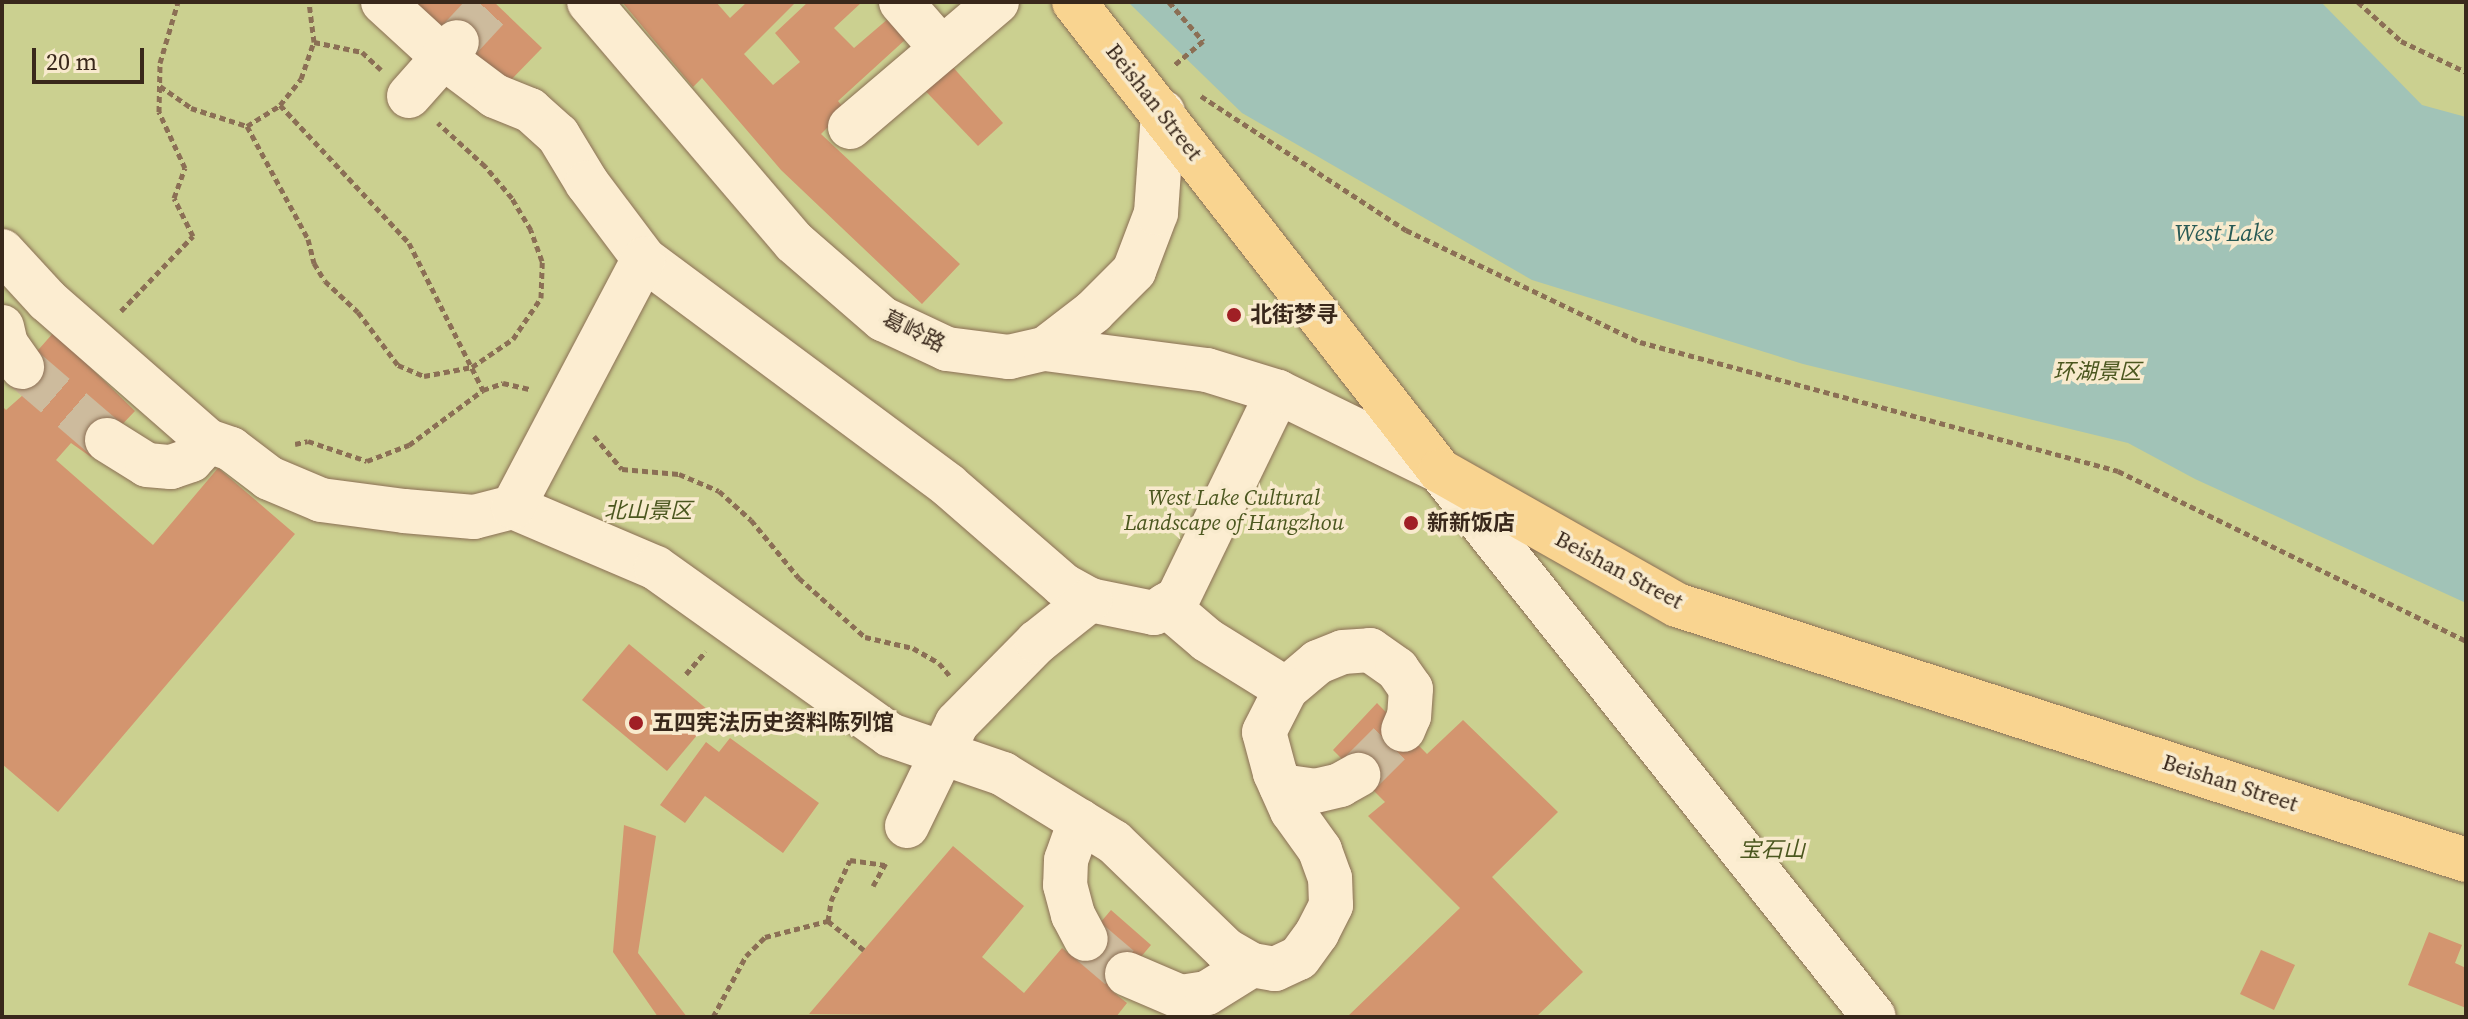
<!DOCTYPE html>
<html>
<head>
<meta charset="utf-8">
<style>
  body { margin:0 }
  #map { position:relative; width:2468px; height:1019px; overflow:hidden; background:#f2e0bd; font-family:"Source Serif 4","Noto Sans SC",serif }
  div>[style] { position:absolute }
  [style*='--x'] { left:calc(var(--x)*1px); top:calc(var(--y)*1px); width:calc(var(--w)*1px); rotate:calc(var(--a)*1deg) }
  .green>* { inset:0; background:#cbd090 }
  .water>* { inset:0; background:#a1c3b7 }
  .building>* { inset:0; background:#d3956f }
  .minor-tunnel>* { height:44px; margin-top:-22px; transform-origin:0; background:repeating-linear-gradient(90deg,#cdbb9d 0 44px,transparent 0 66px) }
  .path>* { height:5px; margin-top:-2.5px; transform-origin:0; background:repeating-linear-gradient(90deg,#8b6f55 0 6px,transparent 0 10px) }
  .roads { filter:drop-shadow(0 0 2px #8b6f55) drop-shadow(0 0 2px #8b6f55) }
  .minor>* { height:44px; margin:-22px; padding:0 22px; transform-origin:22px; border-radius:22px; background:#fcedd1 }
  .major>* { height:44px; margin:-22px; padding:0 22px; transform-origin:22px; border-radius:22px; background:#f9d490 }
  .dots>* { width:22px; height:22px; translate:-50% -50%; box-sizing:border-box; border:4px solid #f8eacd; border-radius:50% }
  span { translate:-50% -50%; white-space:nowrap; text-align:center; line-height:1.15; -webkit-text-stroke:7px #f8eacd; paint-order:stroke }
  .street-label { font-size:22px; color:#39281b }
  .poi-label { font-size:22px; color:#39281b; font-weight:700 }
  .left { translate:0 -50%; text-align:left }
  .park-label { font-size:22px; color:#4b571f; font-style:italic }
  .water-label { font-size:24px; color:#285a55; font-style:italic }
  .frame { position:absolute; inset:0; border:4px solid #39281b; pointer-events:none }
  .scale { position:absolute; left:32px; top:48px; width:112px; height:36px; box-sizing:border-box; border:4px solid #39281b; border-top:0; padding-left:10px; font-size:24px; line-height:28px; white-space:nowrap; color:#39281b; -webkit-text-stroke:6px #f8eacd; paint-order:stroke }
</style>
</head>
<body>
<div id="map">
  <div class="green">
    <i style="clip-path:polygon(2px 2px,2466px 2px,2466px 1017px,2px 1017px)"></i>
  </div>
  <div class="water">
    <i style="clip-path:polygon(1128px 2px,2321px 2px,2422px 105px,2466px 117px,2466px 603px,2195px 479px,2128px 443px,1803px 364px,1532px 280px,1242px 113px)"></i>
  </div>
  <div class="building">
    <i style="clip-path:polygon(415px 2px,494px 2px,542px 48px,504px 87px)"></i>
    <i style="clip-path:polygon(622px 2px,716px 2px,730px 18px,747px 2px,796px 2px,744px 54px,773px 85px,800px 62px,775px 33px,808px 2px,862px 2px,834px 28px,854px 48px,889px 18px,906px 39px,838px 101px,845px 110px,821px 134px,960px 264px,922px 304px,781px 170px,702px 78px,693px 87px)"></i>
    <i style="clip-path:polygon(942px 55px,1003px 123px,978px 146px,915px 80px)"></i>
    <i style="clip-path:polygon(54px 332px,135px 411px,91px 457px,71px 443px,56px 460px,153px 545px,218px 468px,295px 534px,58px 812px,2px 764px,2px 406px,6px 410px,23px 395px,10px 382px)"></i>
    <i style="clip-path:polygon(629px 644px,714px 715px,667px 771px,582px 700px)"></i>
    <i style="clip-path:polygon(1377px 703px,1427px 754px,1463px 720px,1558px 812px,1492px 877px,1583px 972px,1536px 1017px,1347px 1017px,1460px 908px,1368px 816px,1385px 802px,1333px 750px)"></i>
    <i style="clip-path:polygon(730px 738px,819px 803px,783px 853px,705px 796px,685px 823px,660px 805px,706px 742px,719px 752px)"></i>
    <i style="clip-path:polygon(624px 825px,656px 836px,638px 953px,687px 1017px,658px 1017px,613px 952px)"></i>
    <i style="clip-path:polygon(953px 846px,1024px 906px,982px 957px,1024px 993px,1062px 948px,1072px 956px,1111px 910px,1151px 945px,1112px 991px,1127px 1003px,1116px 1017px,809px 1014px)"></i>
    <i style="clip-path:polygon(2429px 932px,2462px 945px,2455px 963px,2466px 968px,2466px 1008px,2408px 985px)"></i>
    <i style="clip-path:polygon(2261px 950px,2295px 965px,2274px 1010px,2240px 994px)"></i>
  </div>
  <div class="minor-tunnel">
    <i style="--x:457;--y:42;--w:54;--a:-47.2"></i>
    <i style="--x:22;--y:367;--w:112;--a:40.7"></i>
    <i style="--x:1358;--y:775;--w:64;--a:-45"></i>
    <i style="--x:1086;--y:939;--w:54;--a:40.5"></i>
  </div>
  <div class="path">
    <i style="--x:1169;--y:2;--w:52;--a:48.9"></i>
    <i style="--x:1203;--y:41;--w:38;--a:140"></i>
    <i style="--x:2358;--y:2;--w:58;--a:42.2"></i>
    <i style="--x:2401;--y:41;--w:72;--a:25.5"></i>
    <i style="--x:314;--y:42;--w:49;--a:11.8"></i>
    <i style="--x:362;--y:52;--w:26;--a:43"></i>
    <i style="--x:160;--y:86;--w:38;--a:35"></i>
    <i style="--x:191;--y:108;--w:59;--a:17.8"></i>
    <i style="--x:247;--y:126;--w:39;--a:-32"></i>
    <i style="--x:280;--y:105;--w:33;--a:-51"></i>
    <i style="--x:301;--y:79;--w:39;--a:-71"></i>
    <i style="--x:314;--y:42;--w:40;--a:-97.1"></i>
    <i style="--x:1201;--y:96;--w:245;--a:33.2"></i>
    <i style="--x:1406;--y:230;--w:259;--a:25.6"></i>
    <i style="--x:1640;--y:342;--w:495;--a:15.1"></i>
    <i style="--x:2118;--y:471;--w:387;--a:26"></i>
    <i style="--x:280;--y:105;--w:189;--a:46.9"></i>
    <i style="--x:409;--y:243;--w:165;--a:63.3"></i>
    <i style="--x:247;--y:126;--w:128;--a:61.6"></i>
    <i style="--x:308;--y:239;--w:25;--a:76"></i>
    <i style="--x:314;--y:263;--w:21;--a:59"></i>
    <i style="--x:325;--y:281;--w:45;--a:43.2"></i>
    <i style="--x:358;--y:312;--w:66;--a:53"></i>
    <i style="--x:398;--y:365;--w:28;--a:23"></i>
    <i style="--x:424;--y:376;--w:49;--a:-10.6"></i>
    <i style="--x:472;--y:367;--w:50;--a:-34.3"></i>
    <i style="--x:513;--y:339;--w:50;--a:-55.7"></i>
    <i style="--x:541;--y:298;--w:37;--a:-88"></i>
    <i style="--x:542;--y:261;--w:33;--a:-110"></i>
    <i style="--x:531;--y:230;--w:37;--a:-121"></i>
    <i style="--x:512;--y:198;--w:42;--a:-130.2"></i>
    <i style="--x:485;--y:166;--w:64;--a:-137.5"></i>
    <i style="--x:121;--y:311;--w:104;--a:-46.2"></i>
    <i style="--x:193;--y:236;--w:42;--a:-116.6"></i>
    <i style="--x:174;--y:198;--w:32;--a:-70"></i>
    <i style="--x:185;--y:168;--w:62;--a:-114.9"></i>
    <i style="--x:159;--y:112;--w:49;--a:-88.8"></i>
    <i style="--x:160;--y:63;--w:64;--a:-73.6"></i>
    <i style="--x:594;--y:436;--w:43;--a:49.7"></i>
    <i style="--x:622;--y:469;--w:57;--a:5"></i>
    <i style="--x:679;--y:474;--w:43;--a:23"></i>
    <i style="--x:719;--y:491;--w:43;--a:42.2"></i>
    <i style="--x:751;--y:520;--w:75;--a:50.4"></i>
    <i style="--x:799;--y:578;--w:89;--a:41.8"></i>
    <i style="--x:865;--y:637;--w:49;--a:12.9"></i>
    <i style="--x:913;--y:648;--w:30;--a:30"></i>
    <i style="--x:939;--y:663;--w:16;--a:50"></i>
    <i style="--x:295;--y:444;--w:13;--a:-13"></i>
    <i style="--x:308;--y:441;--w:62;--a:18.7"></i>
    <i style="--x:367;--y:461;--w:45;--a:-20.9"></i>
    <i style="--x:409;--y:445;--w:92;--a:-36.6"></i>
    <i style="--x:483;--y:390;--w:21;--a:-19"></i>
    <i style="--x:503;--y:383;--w:28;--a:13"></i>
    <i style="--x:686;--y:674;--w:30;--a:-49"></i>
    <i style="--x:873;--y:886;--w:26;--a:-61"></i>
    <i style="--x:828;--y:921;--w:20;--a:-81"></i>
    <i style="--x:831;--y:901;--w:45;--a:-65.1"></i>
    <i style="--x:850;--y:860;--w:35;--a:8"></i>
    <i style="--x:713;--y:1017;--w:69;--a:-61.6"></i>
    <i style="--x:746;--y:956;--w:27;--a:-45"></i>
    <i style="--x:765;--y:937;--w:65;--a:-14.3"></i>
    <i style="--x:828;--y:921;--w:46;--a:38.9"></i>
  </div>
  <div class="roads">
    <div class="minor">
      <i style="--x:383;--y:2;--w:81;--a:42.5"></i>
      <i style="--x:443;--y:57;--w:65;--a:36.9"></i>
      <i style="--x:495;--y:96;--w:38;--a:22"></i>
      <i style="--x:530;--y:110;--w:38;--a:42"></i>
      <i style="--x:558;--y:135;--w:56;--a:58.9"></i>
      <i style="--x:587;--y:183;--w:95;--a:53.1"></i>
      <i style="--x:644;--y:259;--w:379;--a:36.6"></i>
      <i style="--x:948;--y:485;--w:152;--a:41"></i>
      <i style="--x:1063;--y:585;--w:31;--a:29"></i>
      <i style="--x:1090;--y:600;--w:65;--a:11.5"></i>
      <i style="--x:1154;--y:613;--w:28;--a:-32"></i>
      <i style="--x:1178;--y:598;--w:229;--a:-64.1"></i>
      <i style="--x:589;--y:2;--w:316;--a:49.5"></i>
      <i style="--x:794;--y:242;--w:118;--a:40.9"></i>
      <i style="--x:883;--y:319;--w:71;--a:25.1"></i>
      <i style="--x:947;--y:349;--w:63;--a:7.4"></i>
      <i style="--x:1009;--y:357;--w:37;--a:-13"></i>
      <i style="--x:1045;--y:349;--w:61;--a:-37.6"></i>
      <i style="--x:1093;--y:312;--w:58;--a:-45"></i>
      <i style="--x:1134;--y:271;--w:62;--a:-69.2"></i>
      <i style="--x:1156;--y:213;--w:101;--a:-86"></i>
      <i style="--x:901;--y:2;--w:62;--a:48.9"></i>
      <i style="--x:409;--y:96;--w:72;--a:-48.4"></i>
      <i style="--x:850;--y:127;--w:193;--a:-40.4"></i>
      <i style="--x:2;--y:251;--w:67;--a:47.4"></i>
      <i style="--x:47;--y:300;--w:214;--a:41.2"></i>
      <i style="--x:208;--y:441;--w:24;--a:19"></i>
      <i style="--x:231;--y:449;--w:48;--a:37.3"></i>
      <i style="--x:269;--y:478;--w:56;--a:22.9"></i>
      <i style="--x:321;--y:500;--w:84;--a:7.5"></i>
      <i style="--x:404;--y:511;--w:70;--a:4.9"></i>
      <i style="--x:474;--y:517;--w:40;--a:-14.4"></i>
      <i style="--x:513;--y:507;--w:155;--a:23.1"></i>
      <i style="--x:656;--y:568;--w:287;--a:35.5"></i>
      <i style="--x:890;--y:735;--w:120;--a:19"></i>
      <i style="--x:1003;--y:774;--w:130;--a:31.5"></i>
      <i style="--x:1114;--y:842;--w:156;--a:44"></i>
      <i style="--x:1226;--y:950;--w:30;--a:30"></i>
      <i style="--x:1252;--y:965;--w:23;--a:10"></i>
      <i style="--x:1275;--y:969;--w:26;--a:-25"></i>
      <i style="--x:1299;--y:958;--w:31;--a:-54"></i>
      <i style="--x:1317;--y:933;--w:31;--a:-63"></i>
      <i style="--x:1331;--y:905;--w:27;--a:-92"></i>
      <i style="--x:1330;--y:878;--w:30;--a:-110"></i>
      <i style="--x:1320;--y:850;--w:48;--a:-125.7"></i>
      <i style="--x:1292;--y:811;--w:42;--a:-114.1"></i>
      <i style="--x:1275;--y:773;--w:42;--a:-105"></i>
      <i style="--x:1264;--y:732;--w:48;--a:-62.9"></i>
      <i style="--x:1286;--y:689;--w:42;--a:-40.2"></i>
      <i style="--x:1318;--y:662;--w:27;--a:-22"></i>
      <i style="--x:1343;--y:652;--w:27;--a:-4"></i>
      <i style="--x:1370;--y:650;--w:33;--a:35"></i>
      <i style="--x:1397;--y:669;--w:24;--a:55"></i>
      <i style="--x:1411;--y:689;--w:27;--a:94"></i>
      <i style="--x:1409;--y:716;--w:15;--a:113"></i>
      <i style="--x:2;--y:327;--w:17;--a:77"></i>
      <i style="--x:6;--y:344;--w:28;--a:55"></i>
      <i style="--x:1045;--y:349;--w:163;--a:7.4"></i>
      <i style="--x:1207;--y:370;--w:74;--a:17.2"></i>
      <i style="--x:1278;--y:392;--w:180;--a:26"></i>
      <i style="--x:1440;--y:471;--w:697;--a:51.52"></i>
      <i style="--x:107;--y:440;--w:47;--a:32"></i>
      <i style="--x:147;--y:465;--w:24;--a:5"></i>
      <i style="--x:171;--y:467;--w:21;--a:-19"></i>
      <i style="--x:191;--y:460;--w:25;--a:-48"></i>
      <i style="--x:513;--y:507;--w:280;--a:-62.2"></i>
      <i style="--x:1166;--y:605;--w:54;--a:40.5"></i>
      <i style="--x:1207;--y:640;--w:93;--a:31.8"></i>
      <i style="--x:1281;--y:786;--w:34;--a:8"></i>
      <i style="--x:1315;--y:791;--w:26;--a:-13"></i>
      <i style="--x:1340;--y:785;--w:21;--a:-29"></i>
      <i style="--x:1080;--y:821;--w:41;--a:109.7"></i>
      <i style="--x:1066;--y:860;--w:25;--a:92"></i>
      <i style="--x:1065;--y:885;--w:31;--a:75"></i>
      <i style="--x:1073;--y:915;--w:27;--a:62"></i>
      <i style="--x:907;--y:826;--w:114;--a:-64.1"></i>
      <i style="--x:957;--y:723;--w:114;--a:-45.4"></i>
      <i style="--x:1037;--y:642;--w:68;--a:-38.4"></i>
      <i style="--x:1127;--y:974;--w:59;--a:23.1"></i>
      <i style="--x:1181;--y:997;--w:26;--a:-9"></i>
      <i style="--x:1207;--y:993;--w:53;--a:-31.9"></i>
    </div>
    <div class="major">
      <i style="--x:1074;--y:2;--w:595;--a:52.03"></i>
      <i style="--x:1440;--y:471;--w:272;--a:29.5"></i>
      <i style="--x:1677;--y:605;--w:829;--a:17.91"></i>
    </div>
  </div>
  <div class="dots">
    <i style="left:1234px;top:315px;background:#a01f25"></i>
    <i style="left:1411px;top:523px;background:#a01f25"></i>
    <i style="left:636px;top:723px;background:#a01f25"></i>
  </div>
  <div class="street-label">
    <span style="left:1154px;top:102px;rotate:52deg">Beishan Street</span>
    <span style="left:914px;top:331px;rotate:26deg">葛岭路</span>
    <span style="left:1619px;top:570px;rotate:28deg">Beishan Street</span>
    <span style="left:2230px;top:783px;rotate:18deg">Beishan Street</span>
  </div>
  <div class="poi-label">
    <span class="left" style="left:1250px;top:315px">北街梦寻</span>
    <span class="left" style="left:1427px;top:523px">新新饭店</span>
    <span class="left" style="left:652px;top:723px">五四宪法历史资料陈列馆</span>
  </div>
  <div class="park-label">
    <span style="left:2097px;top:372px">环湖景区</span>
    <span style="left:1234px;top:510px">West Lake Cultural<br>Landscape of Hangzhou</span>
    <span style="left:648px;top:511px">北山景区</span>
    <span style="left:1772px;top:850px">宝石山</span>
  </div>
  <div class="water-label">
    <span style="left:2224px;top:233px">West Lake</span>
  </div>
  <div class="frame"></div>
  <div class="scale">20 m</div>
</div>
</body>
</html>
